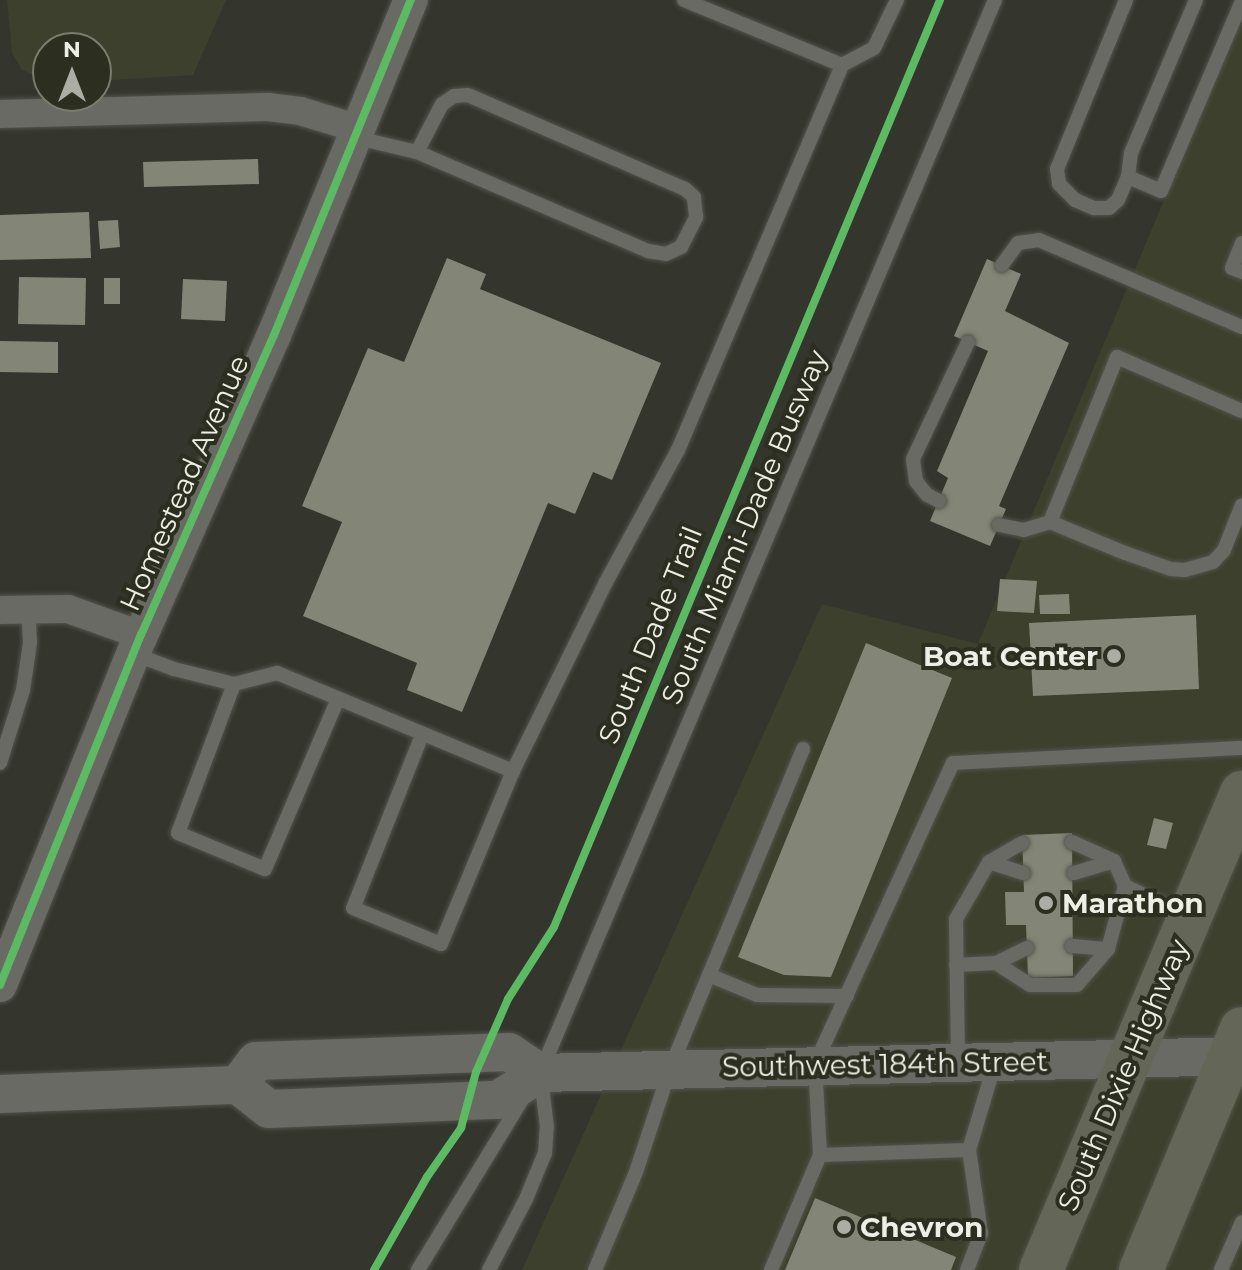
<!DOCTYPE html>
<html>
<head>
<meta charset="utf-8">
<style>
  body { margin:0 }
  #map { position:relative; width:1242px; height:1270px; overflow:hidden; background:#34362e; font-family:Montserrat,sans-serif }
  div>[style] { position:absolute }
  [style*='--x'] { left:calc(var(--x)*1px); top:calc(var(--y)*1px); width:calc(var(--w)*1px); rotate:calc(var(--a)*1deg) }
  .built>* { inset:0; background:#3c402c }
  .building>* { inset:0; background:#838676 }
  .roads { filter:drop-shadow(0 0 2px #52534c) drop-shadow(0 0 2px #52534c) }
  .service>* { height:14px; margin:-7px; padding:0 7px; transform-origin:7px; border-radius:7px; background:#696a64 }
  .minor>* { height:28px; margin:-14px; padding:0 14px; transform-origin:14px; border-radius:14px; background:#696a64 }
  .tertiary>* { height:34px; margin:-17px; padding:0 17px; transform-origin:17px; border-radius:17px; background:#696a64 }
  .secondary>* { height:38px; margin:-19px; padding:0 19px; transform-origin:19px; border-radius:19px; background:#696a64 }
  .trunk>* { height:44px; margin:-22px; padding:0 22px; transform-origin:22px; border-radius:22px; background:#646757 }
  .cycleway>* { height:8px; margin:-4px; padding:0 4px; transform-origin:4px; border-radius:4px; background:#5cba63 }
  .dots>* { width:22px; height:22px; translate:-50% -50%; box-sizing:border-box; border:4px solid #2c2f20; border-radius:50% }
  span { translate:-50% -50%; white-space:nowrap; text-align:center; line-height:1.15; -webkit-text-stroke:8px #2c2f20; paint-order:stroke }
  .street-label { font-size:28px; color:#edefe6 }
  .poi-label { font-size:28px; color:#edefe6; font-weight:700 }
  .right { translate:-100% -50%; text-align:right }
  .left { translate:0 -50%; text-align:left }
  .north { position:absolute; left:32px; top:32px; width:80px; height:80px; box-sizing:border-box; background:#2c2f20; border:2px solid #797c6f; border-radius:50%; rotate:0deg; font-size:22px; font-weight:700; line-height:32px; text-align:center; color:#edefe6 }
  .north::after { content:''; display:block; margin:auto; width:28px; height:36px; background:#acaea6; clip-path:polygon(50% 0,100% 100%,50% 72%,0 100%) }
</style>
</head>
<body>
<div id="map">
  <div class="built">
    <i style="clip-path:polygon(7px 0,226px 0,193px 75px,96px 81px,96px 48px,48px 48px,48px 81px,22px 70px,12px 53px)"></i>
    <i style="clip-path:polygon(1242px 14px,1242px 1270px,522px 1270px,822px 604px,978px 644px)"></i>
  </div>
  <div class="building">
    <i style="clip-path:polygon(258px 159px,259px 184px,144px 187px,143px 162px)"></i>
    <i style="clip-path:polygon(89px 212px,91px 258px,0 260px,0 215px)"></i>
    <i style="clip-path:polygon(118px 220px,120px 247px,100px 249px,98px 221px)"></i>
    <i style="clip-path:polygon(447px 258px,486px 274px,480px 289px,661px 363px,612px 480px,593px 472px,575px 514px,548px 503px,462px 712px,407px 690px,417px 663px,303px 616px,342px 522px,302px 506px,368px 348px,404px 362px)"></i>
    <i style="clip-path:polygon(987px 259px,1021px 274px,1005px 311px,1069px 343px,999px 506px,1006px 509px,990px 546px,930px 521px,948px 478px,937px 471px,988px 351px,954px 336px)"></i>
    <i style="clip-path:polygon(19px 277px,86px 278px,85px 325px,18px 324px)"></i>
    <i style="clip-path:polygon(104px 278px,120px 278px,120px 304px,104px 304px)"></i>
    <i style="clip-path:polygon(183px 279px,227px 281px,225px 321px,181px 319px)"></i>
    <i style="clip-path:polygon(0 341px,58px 342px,58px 373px,0 372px)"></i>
    <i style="clip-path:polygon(1000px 579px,1037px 581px,1034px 613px,997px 611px)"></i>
    <i style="clip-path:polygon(1069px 594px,1070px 614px,1040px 614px,1039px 595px)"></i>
    <i style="clip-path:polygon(1196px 615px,1199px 689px,1033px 696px,1029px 623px)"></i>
    <i style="clip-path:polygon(866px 643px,952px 678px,831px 977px,784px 975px,738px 957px)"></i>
    <i style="clip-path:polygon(1154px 818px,1173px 823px,1166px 849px,1147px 845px)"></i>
    <i style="clip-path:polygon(1072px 833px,1073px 976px,1028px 978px,1026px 925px,1006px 925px,1005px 892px,1024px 892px,1022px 835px)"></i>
    <i style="clip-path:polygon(815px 1198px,956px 1257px,951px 1270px,785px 1270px)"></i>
  </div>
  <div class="roads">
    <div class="service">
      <i style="--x:684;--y:0;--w:171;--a:22.4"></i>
      <i style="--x:1126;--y:0;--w:183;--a:112.2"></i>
      <i style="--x:1057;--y:169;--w:15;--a:82"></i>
      <i style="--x:1059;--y:184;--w:23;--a:45"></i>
      <i style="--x:1075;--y:200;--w:21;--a:23"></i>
      <i style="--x:1094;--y:208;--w:15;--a:0"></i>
      <i style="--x:1109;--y:208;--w:12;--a:-42"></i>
      <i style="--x:1118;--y:200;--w:25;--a:-67"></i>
      <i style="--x:1128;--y:177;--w:24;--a:-83"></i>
      <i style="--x:1131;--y:153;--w:166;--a:-67"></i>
      <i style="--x:353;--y:137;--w:66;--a:13.2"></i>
      <i style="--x:417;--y:152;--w:251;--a:23.2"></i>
      <i style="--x:648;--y:251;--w:18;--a:9"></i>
      <i style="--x:666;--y:254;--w:17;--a:-25"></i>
      <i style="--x:681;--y:247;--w:34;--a:-63"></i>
      <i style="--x:696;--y:217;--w:20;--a:-96"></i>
      <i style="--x:694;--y:197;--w:12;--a:-138"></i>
      <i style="--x:685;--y:189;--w:236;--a:-156.6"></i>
      <i style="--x:468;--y:95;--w:14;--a:176"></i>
      <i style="--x:454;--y:96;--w:14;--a:146"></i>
      <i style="--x:442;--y:104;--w:54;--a:117.5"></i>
      <i style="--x:1128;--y:177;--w:36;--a:23"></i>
      <i style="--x:1161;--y:191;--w:207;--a:-66.9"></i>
      <i style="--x:1242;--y:243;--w:27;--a:112"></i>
      <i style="--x:1232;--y:268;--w:11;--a:22"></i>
      <i style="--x:1002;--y:265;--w:27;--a:-54"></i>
      <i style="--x:1018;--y:243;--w:21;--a:-8"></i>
      <i style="--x:1039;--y:240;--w:221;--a:23.2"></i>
      <i style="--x:939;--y:501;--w:13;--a:-153"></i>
      <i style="--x:927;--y:495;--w:18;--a:-128"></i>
      <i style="--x:916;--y:481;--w:22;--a:-98"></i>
      <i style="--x:913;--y:459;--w:129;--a:-64.8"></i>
      <i style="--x:1050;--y:522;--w:178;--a:-67.9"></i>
      <i style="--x:1117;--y:357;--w:136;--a:23.4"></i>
      <i style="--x:999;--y:525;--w:25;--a:11"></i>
      <i style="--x:1024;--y:530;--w:27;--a:-17"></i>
      <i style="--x:1050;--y:522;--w:81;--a:22.5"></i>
      <i style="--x:1125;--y:553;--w:49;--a:19.2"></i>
      <i style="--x:1171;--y:569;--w:14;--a:4"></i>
      <i style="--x:1185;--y:570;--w:29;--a:-16"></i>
      <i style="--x:1213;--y:562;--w:16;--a:-47"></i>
      <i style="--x:1224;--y:550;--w:48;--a:-68.2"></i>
      <i style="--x:134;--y:654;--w:43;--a:20.6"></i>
      <i style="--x:174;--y:669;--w:62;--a:14"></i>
      <i style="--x:234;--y:684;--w:44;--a:-14.3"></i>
      <i style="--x:277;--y:673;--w:256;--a:22.6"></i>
      <i style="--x:513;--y:771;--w:211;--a:-63.8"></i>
      <i style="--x:606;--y:582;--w:150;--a:-61.4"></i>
      <i style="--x:678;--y:450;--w:418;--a:-66.9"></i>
      <i style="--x:842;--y:65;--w:36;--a:-28"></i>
      <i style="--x:874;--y:48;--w:53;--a:-64.4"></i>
      <i style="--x:234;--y:684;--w:159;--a:110.6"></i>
      <i style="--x:178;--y:833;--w:94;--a:22.5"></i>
      <i style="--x:265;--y:869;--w:185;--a:-66.8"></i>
      <i style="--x:422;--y:735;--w:186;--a:111.7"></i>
      <i style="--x:353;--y:908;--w:95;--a:22.2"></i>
      <i style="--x:441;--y:944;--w:187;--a:-67.4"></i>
      <i style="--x:0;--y:763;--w:77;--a:-72.5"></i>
      <i style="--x:23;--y:690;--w:48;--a:-81.5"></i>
      <i style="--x:30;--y:643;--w:33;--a:-93"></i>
      <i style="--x:1072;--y:842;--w:46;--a:24.3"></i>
      <i style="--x:1114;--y:861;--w:27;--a:66"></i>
      <i style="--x:1125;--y:886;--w:66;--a:25"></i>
      <i style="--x:989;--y:862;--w:36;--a:18"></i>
      <i style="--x:1074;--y:873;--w:42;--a:-16.7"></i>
      <i style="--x:1072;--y:946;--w:36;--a:5"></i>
      <i style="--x:1108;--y:949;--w:65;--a:-74.9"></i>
      <i style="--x:996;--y:963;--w:40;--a:32.9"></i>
      <i style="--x:1030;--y:985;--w:47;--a:0"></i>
      <i style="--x:1077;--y:985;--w:48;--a:-49.3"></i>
      <i style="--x:956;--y:965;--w:40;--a:-2.9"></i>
      <i style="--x:996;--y:963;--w:34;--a:-26"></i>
      <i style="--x:709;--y:975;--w:245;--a:-67.4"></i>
      <i style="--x:958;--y:1062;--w:143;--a:-90.8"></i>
      <i style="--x:956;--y:919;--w:66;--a:-59.9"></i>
      <i style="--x:989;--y:862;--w:38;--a:-30"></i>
      <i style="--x:541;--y:1071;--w:1163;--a:-67.03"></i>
      <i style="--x:969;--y:1150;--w:149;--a:178.1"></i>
      <i style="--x:820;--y:1155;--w:91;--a:-93.1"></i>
      <i style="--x:815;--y:1064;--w:331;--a:-65.4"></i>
      <i style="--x:953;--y:763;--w:289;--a:-3"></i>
      <i style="--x:418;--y:1270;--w:202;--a:-58.6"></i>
      <i style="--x:489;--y:1270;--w:80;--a:-62.5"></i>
      <i style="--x:526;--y:1199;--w:50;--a:-67.6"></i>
      <i style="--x:545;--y:1153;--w:26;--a:-86"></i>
      <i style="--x:547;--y:1127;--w:49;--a:-97"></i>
      <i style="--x:595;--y:1270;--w:106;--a:-67.3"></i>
      <i style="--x:636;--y:1172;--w:108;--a:-71.7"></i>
      <i style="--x:670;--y:1069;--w:102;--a:-67.5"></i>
      <i style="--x:709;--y:975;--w:52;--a:22.6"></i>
      <i style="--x:757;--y:995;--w:90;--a:0.6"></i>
      <i style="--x:771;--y:1270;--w:125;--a:-66.9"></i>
      <i style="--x:967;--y:1270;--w:40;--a:-69"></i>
      <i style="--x:981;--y:1233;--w:84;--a:-98.2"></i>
      <i style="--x:969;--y:1150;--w:88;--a:-73.4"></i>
      <i style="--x:1221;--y:1270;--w:52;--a:-66.4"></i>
    </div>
    <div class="minor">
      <i style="--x:0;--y:114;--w:268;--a:-1.5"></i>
      <i style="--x:268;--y:107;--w:32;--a:7"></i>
      <i style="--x:300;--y:111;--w:59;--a:16.9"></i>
      <i style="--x:0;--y:610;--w:68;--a:-0.8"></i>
      <i style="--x:68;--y:609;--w:77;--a:19.6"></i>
    </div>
    <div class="tertiary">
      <i style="--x:0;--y:985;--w:377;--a:-68.1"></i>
      <i style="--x:141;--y:635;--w:328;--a:-66.1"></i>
      <i style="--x:274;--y:335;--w:362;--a:-67.8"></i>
    </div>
    <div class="secondary">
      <i style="--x:540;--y:1073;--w:702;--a:-1.39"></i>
      <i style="--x:0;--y:1094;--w:238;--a:-2.2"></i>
      <i style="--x:238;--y:1085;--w:39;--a:38"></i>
      <i style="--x:269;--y:1109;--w:229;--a:-2.3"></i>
      <i style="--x:498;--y:1100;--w:50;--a:-32.7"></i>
      <i style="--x:540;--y:1073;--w:37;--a:-146"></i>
      <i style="--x:509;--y:1052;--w:25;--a:178"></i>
      <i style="--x:484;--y:1053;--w:228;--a:178"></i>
      <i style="--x:256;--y:1061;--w:30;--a:127"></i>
    </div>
    <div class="trunk">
      <i style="--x:1041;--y:1270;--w:518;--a:-67.15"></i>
      <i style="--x:1141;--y:1270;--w:261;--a:-67.3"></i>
    </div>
  </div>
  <div class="cycleway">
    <i style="--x:0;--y:985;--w:377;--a:-68.1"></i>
    <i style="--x:141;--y:635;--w:328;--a:-66.1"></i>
    <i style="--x:274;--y:335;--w:362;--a:-67.8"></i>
    <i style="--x:374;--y:1270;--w:107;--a:-60.3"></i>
    <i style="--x:427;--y:1177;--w:60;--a:-55.2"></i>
    <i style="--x:461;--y:1128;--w:58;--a:-75"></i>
    <i style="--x:476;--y:1072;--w:80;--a:-66.3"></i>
    <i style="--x:508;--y:999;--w:85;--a:-57.4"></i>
    <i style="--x:554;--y:927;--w:1004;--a:-67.39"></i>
  </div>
  <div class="dots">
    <i style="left:1114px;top:656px;background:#acaea6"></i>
    <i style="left:1046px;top:903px;background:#acaea6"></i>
    <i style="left:844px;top:1227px;background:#acaea6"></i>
  </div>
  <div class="street-label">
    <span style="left:184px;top:483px;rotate:-66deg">Homestead Avenue</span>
    <span style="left:744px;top:527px;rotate:-67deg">South Miami-Dade Busway</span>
    <span style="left:650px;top:635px;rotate:-68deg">South Dade Trail</span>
    <span style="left:885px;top:1064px;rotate:-1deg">Southwest 184th Street</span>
    <span style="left:1123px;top:1075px;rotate:-67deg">South Dixie Highway</span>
  </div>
  <div class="poi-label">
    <span class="right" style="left:1098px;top:656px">Boat Center</span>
    <span class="left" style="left:1062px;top:903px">Marathon</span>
    <span class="left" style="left:860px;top:1227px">Chevron</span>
  </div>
  <div class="north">N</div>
</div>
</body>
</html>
